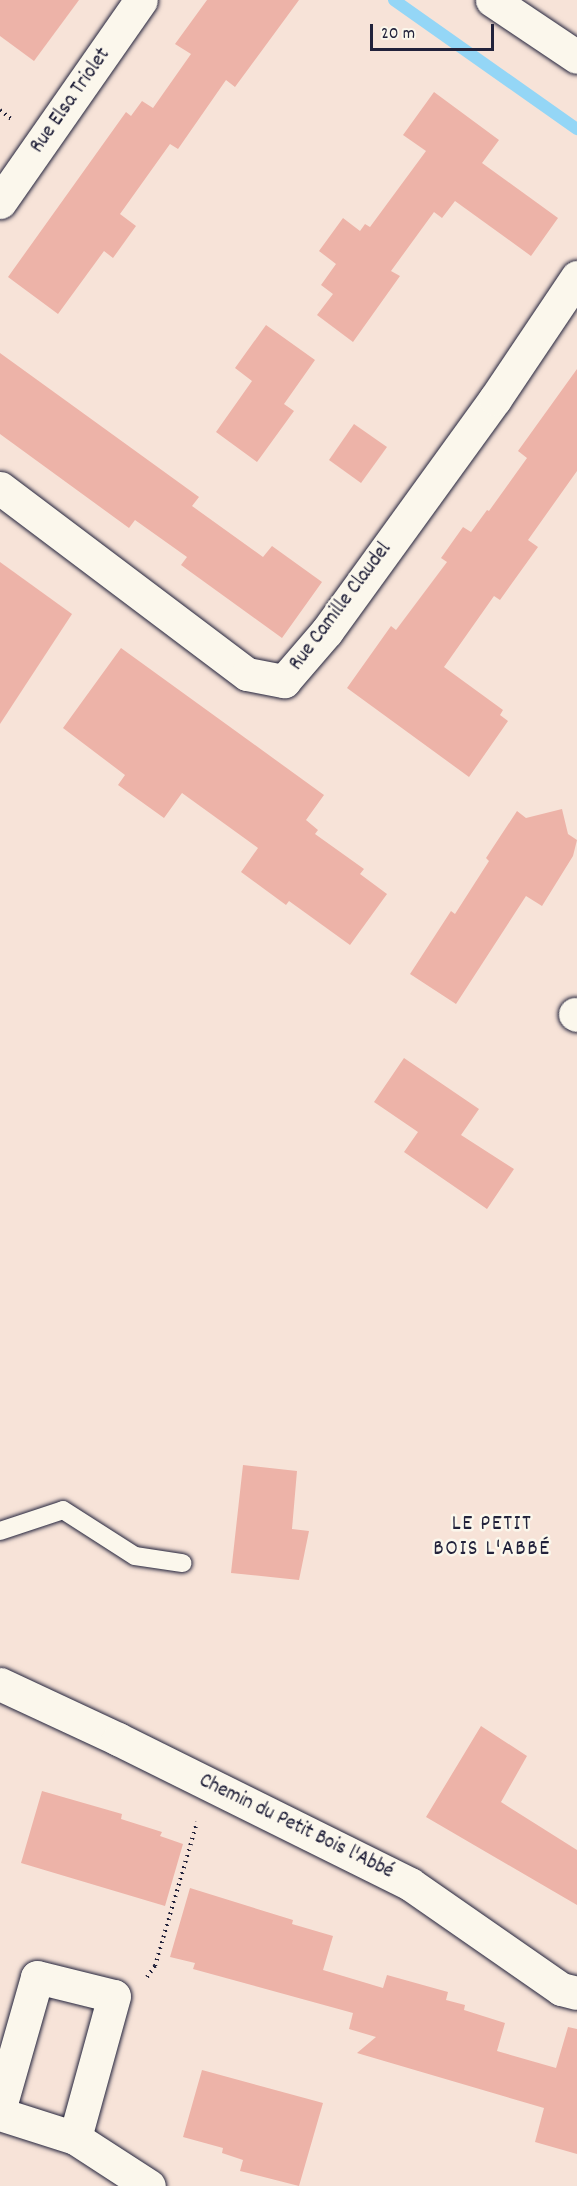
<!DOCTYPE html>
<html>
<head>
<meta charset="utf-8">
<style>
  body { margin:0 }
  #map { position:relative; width:577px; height:2186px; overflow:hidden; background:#f7e3d8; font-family:Dekko,sans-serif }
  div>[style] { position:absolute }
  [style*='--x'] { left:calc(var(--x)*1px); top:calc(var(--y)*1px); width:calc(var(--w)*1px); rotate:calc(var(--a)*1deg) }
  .stream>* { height:12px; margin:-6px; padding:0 6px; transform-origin:6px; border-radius:6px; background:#94d6f6 }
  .building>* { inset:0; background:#edb3a8 }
  .path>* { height:4px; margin-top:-2px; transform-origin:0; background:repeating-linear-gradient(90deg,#22223b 0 1.5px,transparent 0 6px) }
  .roads { filter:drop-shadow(0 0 2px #22223b) drop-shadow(0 0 2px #22223b) }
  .service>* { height:18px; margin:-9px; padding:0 9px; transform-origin:9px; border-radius:9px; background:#fbf7ec }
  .minor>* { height:33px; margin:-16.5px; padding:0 16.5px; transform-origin:16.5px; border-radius:16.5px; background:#fbf7ec }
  span { translate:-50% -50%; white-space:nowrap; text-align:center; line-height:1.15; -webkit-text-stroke:5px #fbf7ec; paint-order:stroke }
  .street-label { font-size:21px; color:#22223b }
  .neighbourhood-label { font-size:22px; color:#22223b; letter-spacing:1.5px }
  .scale { position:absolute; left:370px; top:24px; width:124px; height:27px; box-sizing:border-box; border:3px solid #22223b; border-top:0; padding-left:8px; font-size:18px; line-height:21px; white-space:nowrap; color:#22223b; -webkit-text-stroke:4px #fbf7ec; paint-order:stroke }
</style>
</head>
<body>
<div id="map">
  <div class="stream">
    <i style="--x:394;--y:0;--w:224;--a:35.2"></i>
  </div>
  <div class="building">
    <i style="clip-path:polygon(0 0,79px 0,34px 61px,0 36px)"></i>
    <i style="clip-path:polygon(207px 0,299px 0,235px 87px,226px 80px,178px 149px,170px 144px,120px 214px,136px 226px,113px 258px,104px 251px,58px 314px,8px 277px,126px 112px,131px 116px,142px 101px,153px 108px,191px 54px,175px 44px)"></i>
    <i style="clip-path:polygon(434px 92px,499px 140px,482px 163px,558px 218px,531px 256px,455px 201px,442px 218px,434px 212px,391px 271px,400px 276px,353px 342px,317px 315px,333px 294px,321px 285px,336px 264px,319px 251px,343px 218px,360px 231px,365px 224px,370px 227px,426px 151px,403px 135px)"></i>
    <i style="clip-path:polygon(266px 325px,315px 360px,284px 404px,294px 411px,257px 462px,216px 432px,252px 381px,235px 368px)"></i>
    <i style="clip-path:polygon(0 353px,199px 497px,192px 506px,263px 557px,272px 546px,322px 582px,282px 638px,181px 565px,187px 557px,135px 520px,129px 528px,0 434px)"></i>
    <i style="clip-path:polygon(577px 369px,577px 471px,528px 540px,538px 547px,500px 600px,494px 596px,444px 667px,503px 710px,500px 715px,508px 721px,469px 777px,347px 688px,391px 626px,396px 630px,447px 562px,441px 558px,463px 527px,471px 532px,487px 510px,489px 511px,527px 458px,518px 451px)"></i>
    <i style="clip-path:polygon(354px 424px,387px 447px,361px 483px,329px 460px)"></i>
    <i style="clip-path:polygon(0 562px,72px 614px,0 724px)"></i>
    <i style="clip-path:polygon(121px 648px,324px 795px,306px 820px,318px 830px,315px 834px,364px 869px,360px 874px,387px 894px,350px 945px,289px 901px,286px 905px,241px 872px,258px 848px,182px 793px,164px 818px,118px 785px,125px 775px,63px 728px)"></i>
    <i style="clip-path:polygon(562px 809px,568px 834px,577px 840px,573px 856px,542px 906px,526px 896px,456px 1004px,410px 974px,451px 911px,455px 914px,489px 861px,486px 858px,517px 811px,526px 818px)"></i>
    <i style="clip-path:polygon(404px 1058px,479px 1109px,461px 1135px,514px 1169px,487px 1209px,404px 1152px,418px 1132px,374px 1102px)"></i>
    <i style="clip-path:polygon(243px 1465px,297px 1471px,292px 1529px,309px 1531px,299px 1580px,231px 1573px)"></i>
    <i style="clip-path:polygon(481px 1726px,527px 1756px,501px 1802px,577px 1850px,577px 1905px,426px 1817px)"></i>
    <i style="clip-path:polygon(42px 1791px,122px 1814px,121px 1819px,162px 1832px,160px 1836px,183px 1844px,165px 1906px,21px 1863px)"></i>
    <i style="clip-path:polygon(190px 1888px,293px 1920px,292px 1924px,333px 1936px,323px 1970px,383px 1988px,387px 1975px,448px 1992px,446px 2000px,465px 2005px,464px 2010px,505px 2023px,497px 2051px,556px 2068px,568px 2027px,577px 2029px,577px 2154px,535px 2142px,544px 2108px,357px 2053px,376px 2037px,349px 2029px,353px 2013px,193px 1969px,195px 1963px,170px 1957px)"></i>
    <i style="clip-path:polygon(202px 2070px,323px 2103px,299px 2186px,240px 2171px,243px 2160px,222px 2153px,223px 2148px,183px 2137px)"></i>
  </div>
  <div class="path">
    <i style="--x:0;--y:110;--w:14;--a:39"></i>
    <i style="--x:147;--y:1977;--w:14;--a:-54"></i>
    <i style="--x:155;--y:1966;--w:150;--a:-73.7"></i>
  </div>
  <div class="roads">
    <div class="service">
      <i style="--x:0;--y:1531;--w:66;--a:-18.4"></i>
      <i style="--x:63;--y:1510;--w:85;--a:32.6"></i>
      <i style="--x:135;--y:1556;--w:48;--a:8.5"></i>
    </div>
    <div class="minor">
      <i style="--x:492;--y:0;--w:102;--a:33.8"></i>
      <i style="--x:0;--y:202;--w:246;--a:-55.1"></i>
      <i style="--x:0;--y:488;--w:309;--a:37"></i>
      <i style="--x:247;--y:674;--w:38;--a:11"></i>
      <i style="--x:284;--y:681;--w:66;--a:-49.3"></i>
      <i style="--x:327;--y:631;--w:286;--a:-54.1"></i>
      <i style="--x:495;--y:399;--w:147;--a:-56.1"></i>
      <i style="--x:575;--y:1014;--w:2;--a:27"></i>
      <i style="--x:0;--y:1684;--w:130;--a:25"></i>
      <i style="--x:118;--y:1739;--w:326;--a:26.4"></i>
      <i style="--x:410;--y:1884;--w:184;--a:34.8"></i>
      <i style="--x:561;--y:1989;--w:16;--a:14"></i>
      <i style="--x:0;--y:2107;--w:135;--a:-74.1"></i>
      <i style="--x:37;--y:1977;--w:79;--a:13.9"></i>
      <i style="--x:114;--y:1996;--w:147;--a:105.4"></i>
      <i style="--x:0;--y:2114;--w:79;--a:17.7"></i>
      <i style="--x:75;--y:2138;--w:88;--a:33"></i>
    </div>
  </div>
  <div class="street-label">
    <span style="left:71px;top:101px;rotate:-55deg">Rue Elsa Triolet</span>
    <span style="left:341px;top:607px;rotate:-53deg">Rue Camille Claudel</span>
    <span style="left:296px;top:1827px;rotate:26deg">Chemin du Petit Bois l'Abbé</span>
  </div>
  <div class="neighbourhood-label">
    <span style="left:492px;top:1537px">LE PETIT<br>BOIS L'ABBÉ</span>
  </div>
  <div class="scale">20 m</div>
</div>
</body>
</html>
